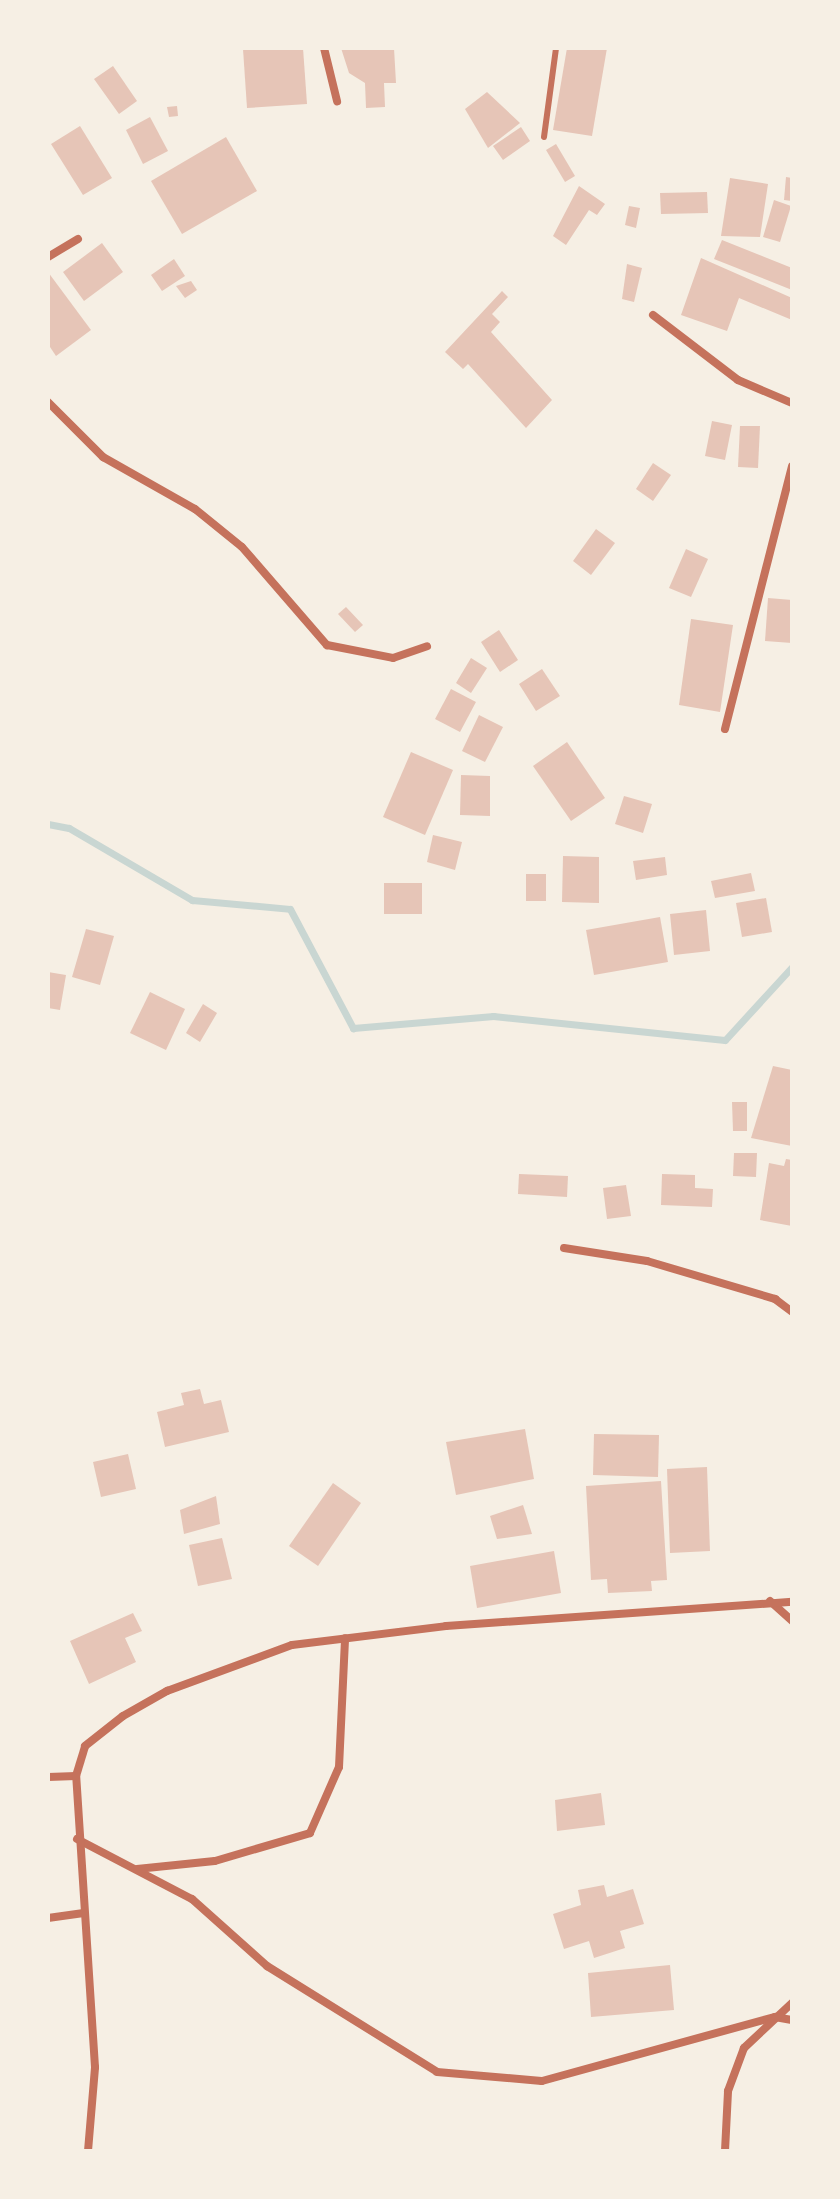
<!DOCTYPE html>
<html>
<head>
<meta charset="utf-8">
<style>
  body { margin:0 }
  #map { position:relative; width:840px; height:2199px; overflow:hidden; background:#f6efe4; font-family:Arial,sans-serif }
  div>[style] { position:absolute }
  [style*='--x'] { left:calc(var(--x)*1px); top:calc(var(--y)*1px); width:calc(var(--w)*1px); rotate:calc(var(--a)*1deg) }
  .stream>* { height:7px; margin:-3.5px; padding:0 3.5px; transform-origin:3.5px; border-radius:3.5px; background:#c9d6d2 }
  .building>* { inset:0; background:#e6c5b7 }
  .service>* { height:6px; margin:-3px; padding:0 3px; transform-origin:3px; border-radius:3px; background:#c5725c }
  .minor>* { height:8px; margin:-4px; padding:0 4px; transform-origin:4px; border-radius:4px; background:#c5725c }
  span { translate:-50% -50%; white-space:nowrap; text-align:center; line-height:1.15; -webkit-text-stroke:7px #f6efe4; paint-order:stroke }
  .frame { position:absolute; inset:0; border:50px solid #f6efe4; pointer-events:none }
</style>
</head>
<body>
<div id="map">
  <div class="stream">
    <i style="--x:48;--y:824;--w:21;--a:11"></i>
    <i style="--x:69;--y:828;--w:143;--a:30.3"></i>
    <i style="--x:192;--y:900;--w:98;--a:5.2"></i>
    <i style="--x:290;--y:909;--w:135;--a:62.1"></i>
    <i style="--x:353;--y:1028;--w:141;--a:-4.9"></i>
    <i style="--x:493;--y:1016;--w:233;--a:5.9"></i>
    <i style="--x:725;--y:1040;--w:99;--a:-47.5"></i>
  </div>
  <div class="building">
    <i style="clip-path:polygon(303px 48px,307px 104px,247px 108px,243px 49px)"></i>
    <i style="clip-path:polygon(341px 48px,394px 48px,396px 83px,384px 83px,385px 107px,366px 108px,365px 83px,349px 73px)"></i>
    <i style="clip-path:polygon(567px 48px,607px 48px,592px 136px,553px 130px)"></i>
    <i style="clip-path:polygon(113px 66px,137px 101px,119px 114px,94px 79px)"></i>
    <i style="clip-path:polygon(487px 92px,520px 123px,488px 148px,465px 109px)"></i>
    <i style="clip-path:polygon(177px 106px,178px 116px,169px 117px,167px 107px)"></i>
    <i style="clip-path:polygon(150px 117px,168px 151px,143px 164px,126px 130px)"></i>
    <i style="clip-path:polygon(80px 126px,112px 178px,83px 195px,51px 144px)"></i>
    <i style="clip-path:polygon(521px 127px,530px 141px,503px 160px,493px 146px)"></i>
    <i style="clip-path:polygon(226px 137px,257px 191px,182px 234px,151px 181px)"></i>
    <i style="clip-path:polygon(556px 144px,575px 176px,565px 182px,546px 150px)"></i>
    <i style="clip-path:polygon(786px 177px,792px 178px,792px 201px,784px 200px)"></i>
    <i style="clip-path:polygon(730px 178px,768px 184px,760px 237px,721px 236px)"></i>
    <i style="clip-path:polygon(579px 186px,605px 204px,597px 215px,589px 210px,566px 245px,553px 236px)"></i>
    <i style="clip-path:polygon(707px 192px,708px 213px,661px 214px,660px 193px)"></i>
    <i style="clip-path:polygon(774px 200px,791px 206px,780px 242px,763px 237px)"></i>
    <i style="clip-path:polygon(629px 206px,640px 208px,636px 228px,625px 225px)"></i>
    <i style="clip-path:polygon(722px 240px,792px 268px,792px 290px,714px 259px)"></i>
    <i style="clip-path:polygon(102px 243px,123px 272px,84px 301px,63px 272px)"></i>
    <i style="clip-path:polygon(701px 258px,792px 298px,792px 320px,739px 298px,727px 331px,681px 315px)"></i>
    <i style="clip-path:polygon(174px 259px,185px 276px,162px 291px,151px 275px)"></i>
    <i style="clip-path:polygon(627px 264px,642px 268px,634px 302px,622px 299px)"></i>
    <i style="clip-path:polygon(48px 272px,91px 330px,56px 356px,48px 344px)"></i>
    <i style="clip-path:polygon(191px 281px,197px 290px,185px 298px,176px 286px)"></i>
    <i style="clip-path:polygon(502px 291px,508px 297px,492px 314px,500px 322px,491px 332px,552px 400px,526px 428px,468px 364px,463px 369px,445px 352px)"></i>
    <i style="clip-path:polygon(712px 421px,732px 425px,725px 460px,705px 456px)"></i>
    <i style="clip-path:polygon(740px 426px,760px 426px,758px 468px,738px 467px)"></i>
    <i style="clip-path:polygon(653px 463px,671px 475px,653px 501px,636px 489px)"></i>
    <i style="clip-path:polygon(596px 529px,615px 543px,591px 575px,573px 561px)"></i>
    <i style="clip-path:polygon(686px 549px,708px 559px,691px 597px,669px 588px)"></i>
    <i style="clip-path:polygon(768px 598px,792px 600px,792px 643px,765px 641px)"></i>
    <i style="clip-path:polygon(346px 607px,363px 625px,355px 632px,338px 614px)"></i>
    <i style="clip-path:polygon(691px 619px,733px 625px,720px 712px,679px 705px)"></i>
    <i style="clip-path:polygon(499px 630px,518px 660px,500px 672px,481px 642px)"></i>
    <i style="clip-path:polygon(471px 658px,487px 668px,471px 693px,456px 683px)"></i>
    <i style="clip-path:polygon(542px 669px,560px 696px,536px 711px,519px 684px)"></i>
    <i style="clip-path:polygon(451px 689px,476px 702px,460px 732px,435px 719px)"></i>
    <i style="clip-path:polygon(479px 715px,503px 727px,485px 762px,462px 751px)"></i>
    <i style="clip-path:polygon(567px 742px,605px 798px,571px 821px,533px 766px)"></i>
    <i style="clip-path:polygon(411px 752px,453px 770px,425px 835px,383px 817px)"></i>
    <i style="clip-path:polygon(461px 775px,490px 776px,490px 816px,460px 815px)"></i>
    <i style="clip-path:polygon(624px 796px,652px 804px,643px 833px,615px 824px)"></i>
    <i style="clip-path:polygon(433px 835px,462px 842px,455px 870px,427px 862px)"></i>
    <i style="clip-path:polygon(563px 856px,599px 857px,599px 903px,562px 902px)"></i>
    <i style="clip-path:polygon(665px 857px,667px 875px,636px 880px,633px 861px)"></i>
    <i style="clip-path:polygon(751px 873px,755px 891px,715px 898px,711px 881px)"></i>
    <i style="clip-path:polygon(526px 874px,546px 874px,546px 901px,526px 901px)"></i>
    <i style="clip-path:polygon(384px 883px,422px 883px,422px 914px,384px 914px)"></i>
    <i style="clip-path:polygon(766px 898px,772px 932px,742px 937px,736px 903px)"></i>
    <i style="clip-path:polygon(706px 910px,710px 951px,674px 955px,670px 914px)"></i>
    <i style="clip-path:polygon(660px 917px,668px 962px,594px 975px,586px 930px)"></i>
    <i style="clip-path:polygon(86px 929px,114px 936px,100px 985px,72px 977px)"></i>
    <i style="clip-path:polygon(48px 972px,66px 975px,60px 1010px,48px 1008px)"></i>
    <i style="clip-path:polygon(150px 992px,185px 1009px,166px 1050px,130px 1033px)"></i>
    <i style="clip-path:polygon(203px 1004px,217px 1013px,200px 1042px,186px 1033px)"></i>
    <i style="clip-path:polygon(773px 1066px,792px 1070px,792px 1146px,751px 1138px)"></i>
    <i style="clip-path:polygon(732px 1102px,747px 1102px,747px 1131px,733px 1131px)"></i>
    <i style="clip-path:polygon(734px 1153px,757px 1153px,756px 1177px,733px 1176px)"></i>
    <i style="clip-path:polygon(786px 1159px,792px 1160px,792px 1226px,760px 1220px,769px 1163px,784px 1166px)"></i>
    <i style="clip-path:polygon(519px 1174px,568px 1176px,567px 1197px,518px 1194px)"></i>
    <i style="clip-path:polygon(662px 1174px,695px 1175px,695px 1188px,713px 1189px,712px 1207px,661px 1205px)"></i>
    <i style="clip-path:polygon(626px 1185px,631px 1216px,607px 1219px,603px 1188px)"></i>
    <i style="clip-path:polygon(200px 1389px,204px 1404px,221px 1400px,229px 1432px,165px 1447px,157px 1412px,184px 1405px,181px 1393px)"></i>
    <i style="clip-path:polygon(525px 1429px,534px 1479px,456px 1495px,446px 1442px)"></i>
    <i style="clip-path:polygon(594px 1434px,659px 1435px,658px 1477px,593px 1475px)"></i>
    <i style="clip-path:polygon(128px 1454px,136px 1489px,101px 1497px,93px 1462px)"></i>
    <i style="clip-path:polygon(707px 1467px,710px 1551px,670px 1553px,667px 1469px)"></i>
    <i style="clip-path:polygon(661px 1481px,667px 1580px,651px 1581px,652px 1591px,608px 1593px,607px 1579px,591px 1580px,586px 1486px)"></i>
    <i style="clip-path:polygon(333px 1483px,361px 1503px,318px 1566px,289px 1546px)"></i>
    <i style="clip-path:polygon(216px 1496px,220px 1524px,184px 1534px,180px 1510px)"></i>
    <i style="clip-path:polygon(523px 1505px,532px 1534px,497px 1539px,490px 1516px)"></i>
    <i style="clip-path:polygon(222px 1538px,232px 1579px,198px 1586px,189px 1545px)"></i>
    <i style="clip-path:polygon(554px 1551px,561px 1593px,477px 1608px,470px 1566px)"></i>
    <i style="clip-path:polygon(133px 1613px,142px 1631px,125px 1638px,136px 1662px,89px 1684px,70px 1641px)"></i>
    <i style="clip-path:polygon(601px 1793px,605px 1825px,557px 1831px,555px 1800px)"></i>
    <i style="clip-path:polygon(604px 1885px,607px 1897px,633px 1889px,644px 1924px,620px 1931px,625px 1948px,594px 1958px,589px 1941px,564px 1949px,553px 1914px,581px 1905px,578px 1890px)"></i>
    <i style="clip-path:polygon(670px 1965px,674px 2010px,591px 2017px,588px 1973px)"></i>
  </div>
  <div class="service">
    <i style="--x:544;--y:137;--w:90;--a:-82.3"></i>
  </div>
  <div class="minor">
    <i style="--x:324;--y:48;--w:55;--a:76.2"></i>
    <i style="--x:48;--y:257;--w:35;--a:-31"></i>
    <i style="--x:653;--y:315;--w:107;--a:37.4"></i>
    <i style="--x:738;--y:380;--w:59;--a:23.1"></i>
    <i style="--x:48;--y:402;--w:78;--a:45"></i>
    <i style="--x:103;--y:457;--w:106;--a:29.5"></i>
    <i style="--x:195;--y:509;--w:60;--a:39"></i>
    <i style="--x:242;--y:547;--w:130;--a:49.1"></i>
    <i style="--x:327;--y:645;--w:67;--a:11.1"></i>
    <i style="--x:393;--y:658;--w:36;--a:-19"></i>
    <i style="--x:725;--y:729;--w:271;--a:-75.7"></i>
    <i style="--x:564;--y:1248;--w:84;--a:8.9"></i>
    <i style="--x:647;--y:1261;--w:134;--a:16.5"></i>
    <i style="--x:775;--y:1299;--w:21;--a:37"></i>
    <i style="--x:770;--y:1601;--w:30;--a:42"></i>
    <i style="--x:48;--y:1777;--w:28;--a:-2"></i>
    <i style="--x:77;--y:1839;--w:130;--a:27.6"></i>
    <i style="--x:192;--y:1899;--w:101;--a:41.8"></i>
    <i style="--x:267;--y:1966;--w:200;--a:31.9"></i>
    <i style="--x:437;--y:2072;--w:105;--a:4.9"></i>
    <i style="--x:542;--y:2081;--w:242;--a:-15.4"></i>
    <i style="--x:775;--y:2017;--w:17;--a:10"></i>
    <i style="--x:137;--y:1869;--w:78;--a:-5.9"></i>
    <i style="--x:215;--y:1861;--w:99;--a:-16.4"></i>
    <i style="--x:310;--y:1833;--w:72;--a:-66.3"></i>
    <i style="--x:339;--y:1767;--w:129;--a:-87.3"></i>
    <i style="--x:48;--y:1918;--w:36;--a:-8"></i>
    <i style="--x:88;--y:2151;--w:84;--a:-85.2"></i>
    <i style="--x:95;--y:2067;--w:292;--a:-93.7"></i>
    <i style="--x:76;--y:1776;--w:31;--a:-73"></i>
    <i style="--x:85;--y:1746;--w:48;--a:-38.3"></i>
    <i style="--x:123;--y:1716;--w:51;--a:-29.6"></i>
    <i style="--x:167;--y:1691;--w:133;--a:-20.2"></i>
    <i style="--x:292;--y:1645;--w:155;--a:-7"></i>
    <i style="--x:446;--y:1626;--w:347;--a:-4"></i>
    <i style="--x:725;--y:2151;--w:60;--a:-87.1"></i>
    <i style="--x:728;--y:2091;--w:46;--a:-69.6"></i>
    <i style="--x:744;--y:2048;--w:66;--a:-43.2"></i>
  </div>
  <div class="frame"></div>
</div>
</body>
</html>
